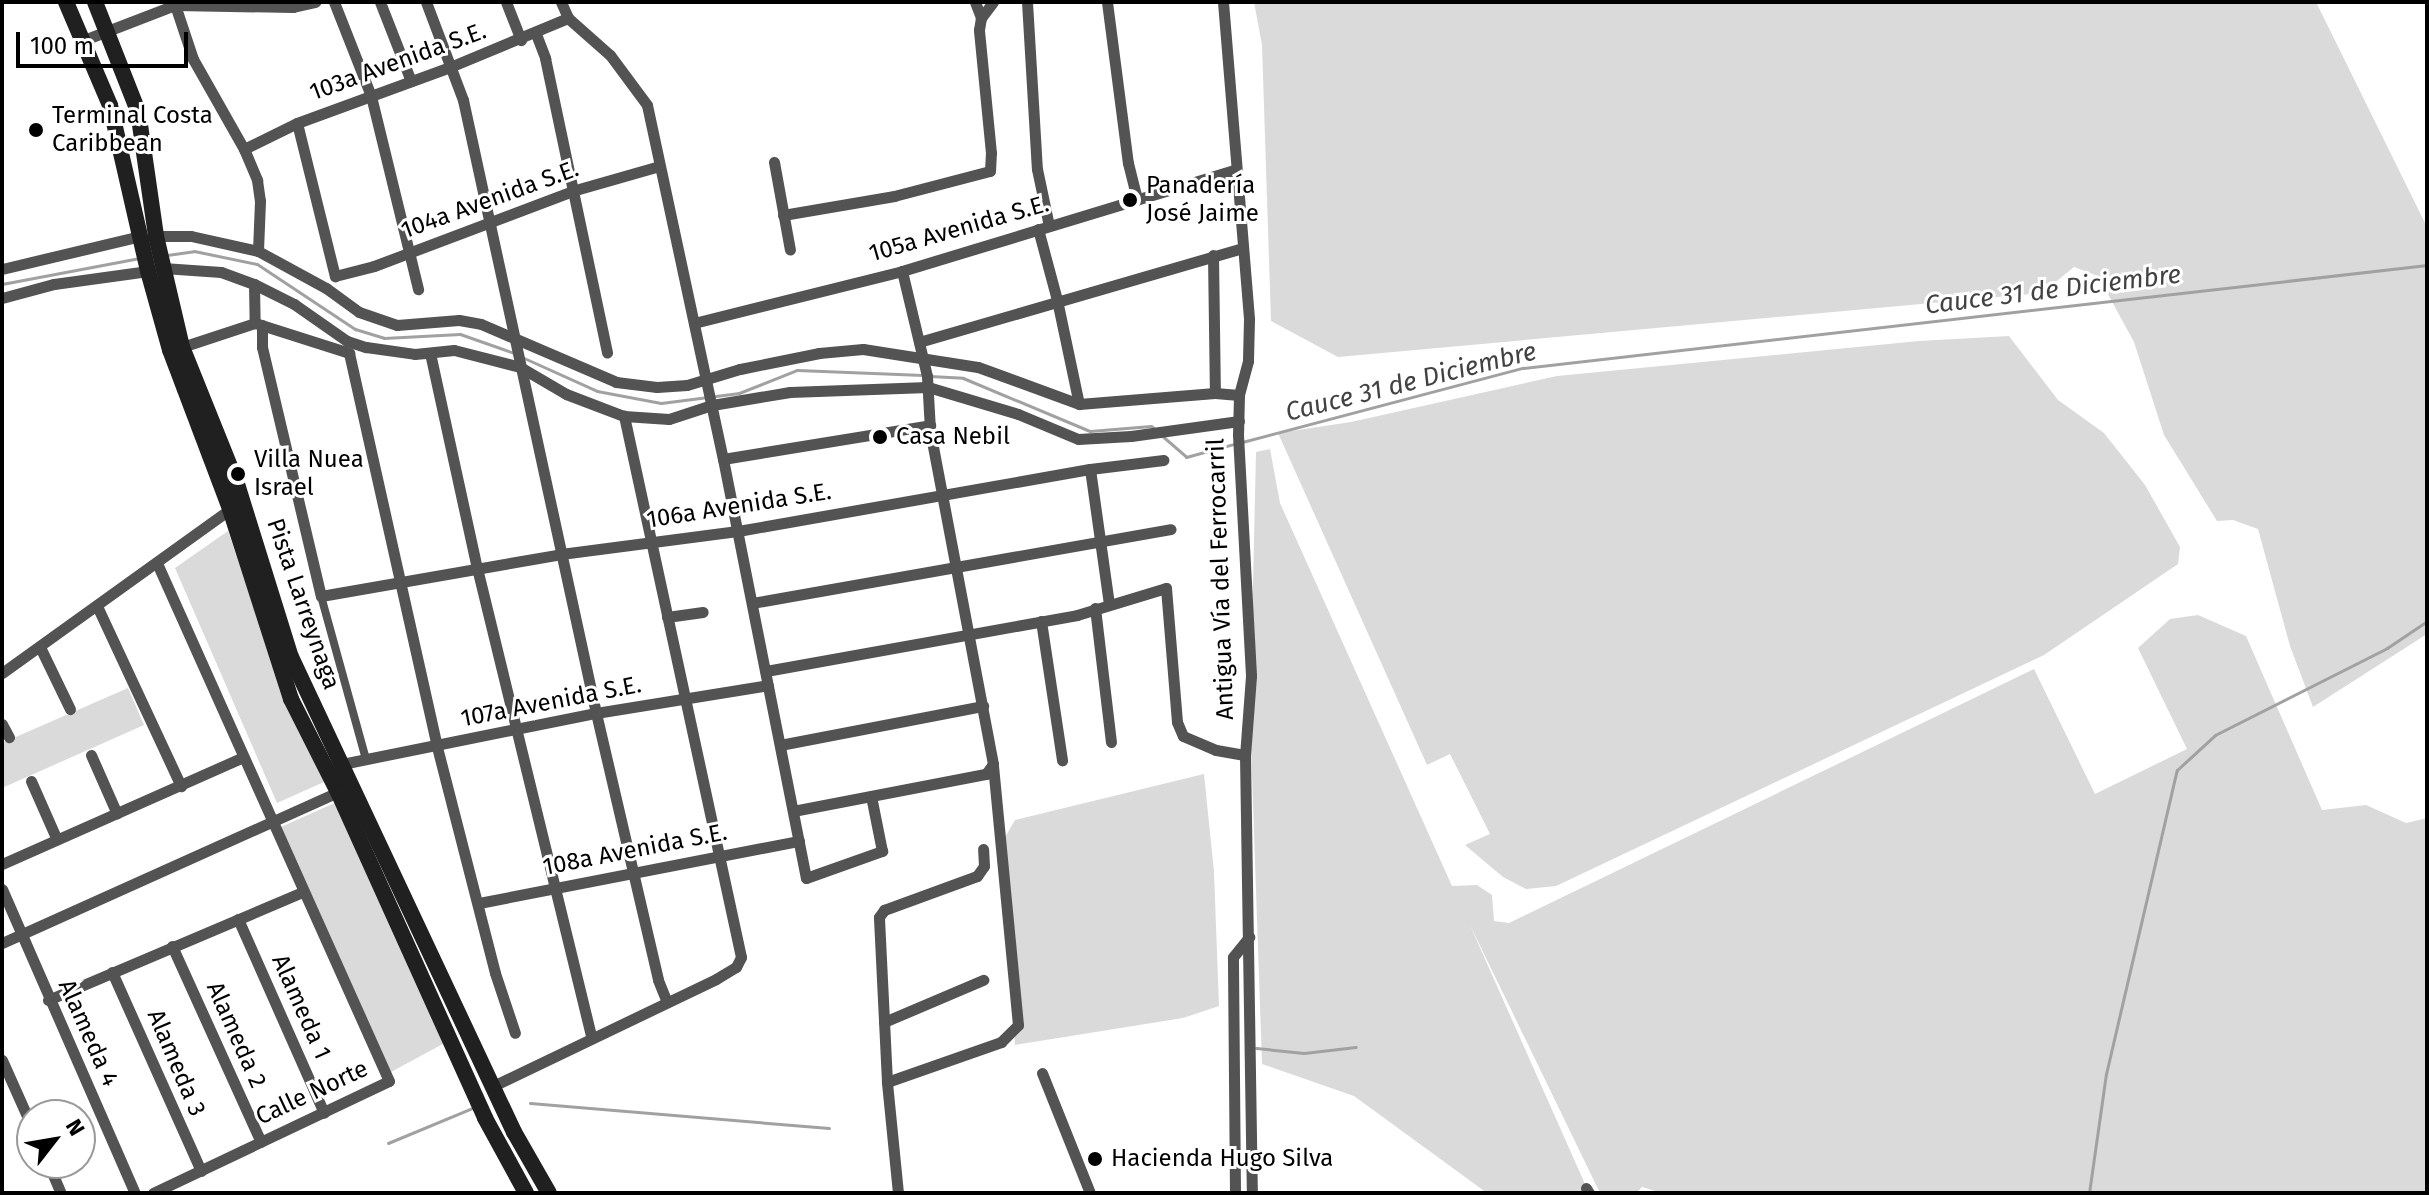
<!DOCTYPE html>
<html>
<head>
<meta charset="utf-8">
<style>
  body { margin:0 }
  #map { position:relative; width:2429px; height:1195px; overflow:hidden; background:#fff; font-family:"Fira Sans",sans-serif }
  div>[style] { position:absolute }
  [style*='--x'] { left:calc(var(--x)*1px); top:calc(var(--y)*1px); width:calc(var(--w)*1px); rotate:calc(var(--a)*1deg) }
  .green>* { inset:0; background:#dadada }
  .stream>* { height:3px; margin:-1.5px; padding:0 1.5px; transform-origin:1.5px; border-radius:1.5px; background:#a1a1a1 }
  .pedestrian>* { height:8px; margin:-4px; padding:0 4px; transform-origin:4px; border-radius:4px; background:#535353 }
  .minor>* { height:11px; margin:-5.5px; padding:0 5.5px; transform-origin:5.5px; border-radius:5.5px; background:#535353 }
  .secondary>* { height:16px; margin:-8px; padding:0 8px; transform-origin:8px; border-radius:8px; background:#202020 }
  .dots>* { width:22px; height:22px; translate:-50% -50%; box-sizing:border-box; border:4px solid #fff; border-radius:50% }
  span { translate:-50% -50%; white-space:nowrap; text-align:center; line-height:1.15; -webkit-text-stroke:6px #fff; paint-order:stroke }
  .street-label { font-size:24px; color:#000 }
  .poi-label { font-size:24px; color:#000 }
  .left { translate:0 -50%; text-align:left }
  .water-label { font-size:26px; color:#424242; font-style:italic }
  .frame { position:absolute; inset:0; border:4px solid #000; pointer-events:none }
  .north { position:absolute; left:16px; top:1099px; width:80px; height:80px; box-sizing:border-box; background:#fff; border:2px solid #999; border-radius:50%; rotate:59deg; font-size:22px; font-weight:700; line-height:32px; text-align:center; color:#000 }
  .north::after { content:''; display:block; margin:auto; width:28px; height:36px; background:#000; clip-path:polygon(50% 0,100% 100%,50% 72%,0 100%) }
  .scale { position:absolute; left:16px; top:32px; width:172px; height:36px; box-sizing:border-box; border:4px solid #000; border-top:0; padding-left:10px; font-size:24px; line-height:28px; white-space:nowrap; color:#000; -webkit-text-stroke:6px #fff; paint-order:stroke }
</style>
</head>
<body>
<div id="map">
  <div class="green">
    <i style="clip-path:polygon(1254px 2px,2316px 2px,2427px 227px,2427px 634px,2313px 707px,2290px 646px,2258px 529px,2233px 520px,2217px 521px,2164px 435px,2134px 342px,2098px 276px,2074px 267px,2042px 293px,1338px 357px,1271px 321px,1262px 45px)"></i>
    <i style="clip-path:polygon(2009px 336px,2058px 400px,2104px 433px,2145px 485px,2180px 547px,2178px 564px,2044px 655px,1556px 886px,1526px 889px,1503px 877px,1465px 845px,1490px 834px,1450px 754px,1427px 765px,1278px 433px,1351px 422px,1557px 376px,1919px 341px)"></i>
    <i style="clip-path:polygon(1270px 449px,1280px 503px,1452px 886px,1477px 885px,1492px 895px,1494px 921px,1509px 923px,2034px 669px,2095px 794px,2187px 749px,2138px 648px,2170px 619px,2198px 615px,2246px 636px,2322px 810px,2366px 805px,2406px 823px,2427px 818px,2427px 1193px,1662px 1193px,1642px 1187px,1636px 1193px,1600px 1193px,1469px 923px,1589px 1193px,1487px 1193px,1354px 1096px,1262px 1064px,1250px 717px,1256px 452px)"></i>
    <i style="clip-path:polygon(228px 531px,286px 703px,324px 782px,277px 803px,175px 568px)"></i>
    <i style="clip-path:polygon(128px 688px,144px 725px,2px 788px,2px 743px)"></i>
    <i style="clip-path:polygon(1204px 774px,1214px 872px,1219px 1006px,1183px 1018px,1015px 1045px,1001px 844px,1015px 820px)"></i>
    <i style="clip-path:polygon(350px 796px,452px 1039px,391px 1072px,281px 827px)"></i>
  </div>
  <div class="stream">
    <i style="--x:167;--y:255;--w:27;--a:-8"></i>
    <i style="--x:194;--y:251;--w:64;--a:11.7"></i>
    <i style="--x:257;--y:264;--w:118;--a:33.6"></i>
    <i style="--x:355;--y:329;--w:30;--a:17"></i>
    <i style="--x:384;--y:338;--w:76;--a:-3"></i>
    <i style="--x:460;--y:334;--w:57;--a:19.4"></i>
    <i style="--x:2;--y:284;--w:140;--a:-10.7"></i>
    <i style="--x:524;--y:358;--w:80;--a:24.3"></i>
    <i style="--x:597;--y:391;--w:65;--a:10.6"></i>
    <i style="--x:661;--y:403;--w:79;--a:-7.3"></i>
    <i style="--x:739;--y:393;--w:62;--a:-21.6"></i>
    <i style="--x:797;--y:370;--w:126;--a:2.3"></i>
    <i style="--x:930;--y:376;--w:33;--a:3"></i>
    <i style="--x:963;--y:378;--w:138;--a:22.7"></i>
    <i style="--x:1090;--y:431;--w:61;--a:-4.7"></i>
    <i style="--x:1151;--y:426;--w:5;--a:37"></i>
    <i style="--x:1160;--y:434;--w:35;--a:41"></i>
    <i style="--x:1186;--y:457;--w:50;--a:-15.2"></i>
    <i style="--x:1242;--y:442;--w:291;--a:-14.8"></i>
    <i style="--x:1523;--y:368;--w:910;--a:-6.5"></i>
    <i style="--x:1256;--y:1048;--w:48;--a:5.9"></i>
    <i style="--x:1304;--y:1053;--w:52;--a:-6.6"></i>
    <i style="--x:530;--y:1103;--w:300;--a:4.8"></i>
    <i style="--x:388;--y:1143;--w:91;--a:-22.6"></i>
    <i style="--x:2089;--y:1193;--w:120;--a:-81.9"></i>
    <i style="--x:2106;--y:1074;--w:312;--a:-76.9"></i>
    <i style="--x:2177;--y:770;--w:52;--a:-42.6"></i>
    <i style="--x:2215;--y:735;--w:193;--a:-26.8"></i>
    <i style="--x:2387;--y:648;--w:48;--a:-34"></i>
  </div>
  <div class="pedestrian">
    <i style="--x:321;--y:596;--w:169;--a:74.6"></i>
  </div>
  <div class="minor">
    <i style="--x:334;--y:2;--w:101;--a:68.5"></i>
    <i style="--x:371;--y:96;--w:199;--a:76.3"></i>
    <i style="--x:380;--y:2;--w:85;--a:68.6"></i>
    <i style="--x:426;--y:2;--w:105;--a:69.3"></i>
    <i style="--x:463;--y:100;--w:627;--a:77.76"></i>
    <i style="--x:596;--y:713;--w:274;--a:76.9"></i>
    <i style="--x:658;--y:980;--w:24;--a:68"></i>
    <i style="--x:506;--y:2;--w:41;--a:68.5"></i>
    <i style="--x:561;--y:2;--w:17;--a:66"></i>
    <i style="--x:568;--y:18;--w:56;--a:41.4"></i>
    <i style="--x:610;--y:55;--w:62;--a:53.5"></i>
    <i style="--x:647;--y:105;--w:362;--a:77.9"></i>
    <i style="--x:723;--y:459;--w:427;--a:78.8"></i>
    <i style="--x:806;--y:878;--w:81;--a:-19.6"></i>
    <i style="--x:882;--y:851;--w:56;--a:-101.3"></i>
    <i style="--x:975;--y:2;--w:17;--a:69"></i>
    <i style="--x:1027;--y:2;--w:167;--a:86.6"></i>
    <i style="--x:1037;--y:169;--w:58;--a:78.1"></i>
    <i style="--x:1107;--y:2;--w:162;--a:82.6"></i>
    <i style="--x:1128;--y:163;--w:38;--a:76"></i>
    <i style="--x:1223;--y:2;--w:318;--a:85.3"></i>
    <i style="--x:1249;--y:319;--w:42;--a:91.4"></i>
    <i style="--x:1248;--y:361;--w:35;--a:105"></i>
    <i style="--x:1239;--y:395;--w:40;--a:91.4"></i>
    <i style="--x:1238;--y:435;--w:241;--a:86.9"></i>
    <i style="--x:1251;--y:676;--w:79;--a:94.3"></i>
    <i style="--x:1245;--y:755;--w:438;--a:89.1"></i>
    <i style="--x:175;--y:5;--w:57;--a:71.6"></i>
    <i style="--x:193;--y:59;--w:103;--a:60.5"></i>
    <i style="--x:244;--y:149;--w:34;--a:67"></i>
    <i style="--x:257;--y:180;--w:21;--a:82"></i>
    <i style="--x:260;--y:201;--w:50;--a:92.3"></i>
    <i style="--x:536;--y:34;--w:26;--a:69"></i>
    <i style="--x:545;--y:58;--w:301;--a:78.1"></i>
    <i style="--x:84;--y:40;--w:97;--a:-21"></i>
    <i style="--x:175;--y:5;--w:118;--a:1"></i>
    <i style="--x:293;--y:7;--w:23;--a:-13"></i>
    <i style="--x:297;--y:123;--w:158;--a:76.1"></i>
    <i style="--x:335;--y:276;--w:40;--a:-14.4"></i>
    <i style="--x:374;--y:266;--w:212;--a:-20.7"></i>
    <i style="--x:572;--y:191;--w:91;--a:-15.9"></i>
    <i style="--x:244;--y:149;--w:59;--a:-26.1"></i>
    <i style="--x:297;--y:123;--w:163;--a:-20.1"></i>
    <i style="--x:450;--y:67;--w:128;--a:-22.6"></i>
    <i style="--x:774;--y:162;--w:89;--a:79.7"></i>
    <i style="--x:783;--y:215;--w:113;--a:-9.7"></i>
    <i style="--x:894;--y:196;--w:99;--a:-14.6"></i>
    <i style="--x:990;--y:171;--w:18;--a:-87"></i>
    <i style="--x:991;--y:153;--w:124;--a:-95.6"></i>
    <i style="--x:979;--y:30;--w:12;--a:-81"></i>
    <i style="--x:981;--y:18;--w:20;--a:-53"></i>
    <i style="--x:1038;--y:229;--w:73;--a:75"></i>
    <i style="--x:1057;--y:300;--w:106;--a:78.1"></i>
    <i style="--x:156;--y:236;--w:35;--a:0"></i>
    <i style="--x:191;--y:236;--w:69;--a:12.6"></i>
    <i style="--x:258;--y:251;--w:77;--a:28.6"></i>
    <i style="--x:326;--y:288;--w:41;--a:36"></i>
    <i style="--x:359;--y:312;--w:40;--a:18.9"></i>
    <i style="--x:397;--y:325;--w:62;--a:-4.6"></i>
    <i style="--x:459;--y:320;--w:22;--a:10"></i>
    <i style="--x:481;--y:324;--w:147;--a:23.2"></i>
    <i style="--x:616;--y:382;--w:41;--a:7"></i>
    <i style="--x:657;--y:387;--w:30;--a:-4"></i>
    <i style="--x:687;--y:385;--w:55;--a:-16.8"></i>
    <i style="--x:740;--y:369;--w:81;--a:-11.4"></i>
    <i style="--x:819;--y:353;--w:44;--a:-5.2"></i>
    <i style="--x:863;--y:349;--w:116;--a:8.9"></i>
    <i style="--x:978;--y:367;--w:108;--a:20.1"></i>
    <i style="--x:1079;--y:404;--w:136;--a:-4.6"></i>
    <i style="--x:1215;--y:393;--w:24;--a:5"></i>
    <i style="--x:1213;--y:255;--w:138;--a:89.2"></i>
    <i style="--x:163;--y:268;--w:58;--a:3.9"></i>
    <i style="--x:221;--y:272;--w:35;--a:20"></i>
    <i style="--x:254;--y:284;--w:45;--a:26.6"></i>
    <i style="--x:294;--y:304;--w:65;--a:34.9"></i>
    <i style="--x:347;--y:341;--w:20;--a:18"></i>
    <i style="--x:366;--y:347;--w:49;--a:8.1"></i>
    <i style="--x:415;--y:354;--w:39;--a:-6"></i>
    <i style="--x:454;--y:350;--w:68;--a:14.4"></i>
    <i style="--x:520;--y:367;--w:53;--a:30.4"></i>
    <i style="--x:566;--y:394;--w:62;--a:20.8"></i>
    <i style="--x:624;--y:416;--w:45;--a:3.8"></i>
    <i style="--x:669;--y:419;--w:45;--a:-18"></i>
    <i style="--x:712;--y:405;--w:79;--a:-9.5"></i>
    <i style="--x:790;--y:392;--w:138;--a:-2.1"></i>
    <i style="--x:928;--y:387;--w:94;--a:16.7"></i>
    <i style="--x:1018;--y:414;--w:65;--a:22.6"></i>
    <i style="--x:1078;--y:439;--w:53;--a:-3.2"></i>
    <i style="--x:1131;--y:436;--w:109;--a:-7.9"></i>
    <i style="--x:2;--y:269;--w:142;--a:-13.4"></i>
    <i style="--x:254;--y:284;--w:39;--a:89"></i>
    <i style="--x:2;--y:298;--w:54;--a:-15.1"></i>
    <i style="--x:54;--y:284;--w:95;--a:-7.9"></i>
    <i style="--x:694;--y:323;--w:214;--a:-14"></i>
    <i style="--x:902;--y:271;--w:347;--a:-16.9"></i>
    <i style="--x:262;--y:325;--w:22;--a:90"></i>
    <i style="--x:262;--y:347;--w:256;--a:76.7"></i>
    <i style="--x:321;--y:596;--w:244;--a:-9.9"></i>
    <i style="--x:561;--y:554;--w:178;--a:-7.4"></i>
    <i style="--x:738;--y:531;--w:357;--a:-10"></i>
    <i style="--x:1090;--y:469;--w:74;--a:-7"></i>
    <i style="--x:919;--y:342;--w:337;--a:-16.2"></i>
    <i style="--x:182;--y:347;--w:77;--a:-18.2"></i>
    <i style="--x:255;--y:323;--w:99;--a:17.7"></i>
    <i style="--x:349;--y:353;--w:404;--a:77.4"></i>
    <i style="--x:437;--y:747;--w:233;--a:75.6"></i>
    <i style="--x:495;--y:973;--w:63;--a:71.6"></i>
    <i style="--x:430;--y:353;--w:220;--a:77.7"></i>
    <i style="--x:477;--y:568;--w:482;--a:76.3"></i>
    <i style="--x:723;--y:459;--w:210;--a:-9.3"></i>
    <i style="--x:1090;--y:469;--w:136;--a:82"></i>
    <i style="--x:752;--y:603;--w:425;--a:-10"></i>
    <i style="--x:97;--y:606;--w:199;--a:65"></i>
    <i style="--x:1095;--y:608;--w:135;--a:83.2"></i>
    <i style="--x:667;--y:617;--w:36;--a:-8"></i>
    <i style="--x:1041;--y:621;--w:141;--a:81.4"></i>
    <i style="--x:40;--y:647;--w:69;--a:64.2"></i>
    <i style="--x:766;--y:671;--w:316;--a:-10.2"></i>
    <i style="--x:1077;--y:615;--w:93;--a:-16.9"></i>
    <i style="--x:1166;--y:588;--w:134;--a:85.3"></i>
    <i style="--x:1177;--y:722;--w:15;--a:67"></i>
    <i style="--x:1183;--y:736;--w:36;--a:23"></i>
    <i style="--x:1216;--y:750;--w:29;--a:10"></i>
    <i style="--x:2;--y:673;--w:281;--a:-35.7"></i>
    <i style="--x:2;--y:724;--w:15;--a:62"></i>
    <i style="--x:780;--y:745;--w:207;--a:-10.9"></i>
    <i style="--x:91;--y:755;--w:64;--a:66.2"></i>
    <i style="--x:342;--y:764;--w:259;--a:-11.4"></i>
    <i style="--x:596;--y:713;--w:174;--a:-9.2"></i>
    <i style="--x:31;--y:781;--w:64;--a:66.2"></i>
    <i style="--x:793;--y:811;--w:197;--a:-10.9"></i>
    <i style="--x:986;--y:774;--w:12;--a:-55"></i>
    <i style="--x:993;--y:764;--w:340;--a:-100.7"></i>
    <i style="--x:930;--y:430;--w:54;--a:-93.2"></i>
    <i style="--x:927;--y:376;--w:108;--a:-103.4"></i>
    <i style="--x:2;--y:864;--w:264;--a:-23.9"></i>
    <i style="--x:2;--y:889;--w:332;--a:66.4"></i>
    <i style="--x:479;--y:903;--w:326;--a:-11"></i>
    <i style="--x:238;--y:919;--w:212;--a:66.1"></i>
    <i style="--x:2;--y:943;--w:375;--a:-24.2"></i>
    <i style="--x:172;--y:946;--w:215;--a:65.6"></i>
    <i style="--x:112;--y:972;--w:218;--a:65.9"></i>
    <i style="--x:48;--y:1000;--w:277;--a:-23"></i>
    <i style="--x:884;--y:1022;--w:108;--a:-23"></i>
    <i style="--x:2;--y:1060;--w:73;--a:65.9"></i>
    <i style="--x:1042;--y:1073;--w:129;--a:68.2"></i>
    <i style="--x:887;--y:1082;--w:121;--a:-19.3"></i>
    <i style="--x:1001;--y:1042;--w:24;--a:-45"></i>
    <i style="--x:1018;--y:1025;--w:262;--a:-95.5"></i>
    <i style="--x:493;--y:1086;--w:247;--a:-25.6"></i>
    <i style="--x:716;--y:979;--w:23;--a:-31"></i>
    <i style="--x:736;--y:967;--w:11;--a:-63"></i>
    <i style="--x:741;--y:957;--w:554;--a:-102.2"></i>
    <i style="--x:48;--y:1163;--w:33;--a:67"></i>
    <i style="--x:1586;--y:1188;--w:6;--a:59"></i>
    <i style="--x:153;--y:1193;--w:261;--a:-25.4"></i>
    <i style="--x:389;--y:1081;--w:568;--a:-114.13"></i>
    <i style="--x:898;--y:1193;--w:112;--a:-95.7"></i>
    <i style="--x:887;--y:1082;--w:165;--a:-92.8"></i>
    <i style="--x:879;--y:917;--w:9;--a:-54"></i>
    <i style="--x:884;--y:910;--w:99;--a:-20.1"></i>
    <i style="--x:977;--y:876;--w:12;--a:-55"></i>
    <i style="--x:984;--y:866;--w:17;--a:-93"></i>
    <i style="--x:1235;--y:1193;--w:236;--a:-90.5"></i>
    <i style="--x:1233;--y:957;--w:26;--a:-51"></i>
  </div>
  <div class="secondary">
    <i style="--x:66;--y:2;--w:112;--a:66.9"></i>
    <i style="--x:110;--y:105;--w:170;--a:77.1"></i>
    <i style="--x:148;--y:271;--w:82;--a:74.4"></i>
    <i style="--x:170;--y:350;--w:170;--a:69.3"></i>
    <i style="--x:230;--y:509;--w:200;--a:72.2"></i>
    <i style="--x:291;--y:699;--w:104;--a:63.2"></i>
    <i style="--x:338;--y:792;--w:358;--a:65.7"></i>
    <i style="--x:485;--y:1118;--w:85;--a:61.3"></i>
    <i style="--x:95;--y:2;--w:117;--a:68.5"></i>
    <i style="--x:138;--y:111;--w:126;--a:81.8"></i>
    <i style="--x:156;--y:236;--w:114;--a:76.8"></i>
    <i style="--x:182;--y:347;--w:148;--a:68.1"></i>
    <i style="--x:237;--y:484;--w:181;--a:72.7"></i>
    <i style="--x:291;--y:657;--w:525;--a:64.85"></i>
    <i style="--x:514;--y:1132;--w:70;--a:60.2"></i>
  </div>
  <div class="dots">
    <i style="left:36px;top:130px;background:#000"></i>
    <i style="left:1130px;top:200px;background:#000"></i>
    <i style="left:880px;top:437px;background:#000"></i>
    <i style="left:238px;top:474px;background:#000"></i>
    <i style="left:1095px;top:1159px;background:#000"></i>
  </div>
  <div class="street-label">
    <span style="left:398px;top:62px;rotate:-20deg">103a Avenida S.E.</span>
    <span style="left:490px;top:200px;rotate:-20deg">104a Avenida S.E.</span>
    <span style="left:959px;top:229px;rotate:-16deg">105a Avenida S.E.</span>
    <span style="left:739px;top:506px;rotate:-9deg">106a Avenida S.E.</span>
    <span style="left:1221px;top:579px;rotate:-92deg">Antigua Vía del Ferrocarril</span>
    <span style="left:303px;top:604px;rotate:71deg">Pista Larreynaga</span>
    <span style="left:551px;top:702px;rotate:-11deg">107a Avenida S.E.</span>
    <span style="left:635px;top:850px;rotate:-11deg">108a Avenida S.E.</span>
    <span style="left:301px;top:1007px;rotate:66deg">Alameda 1</span>
    <span style="left:88px;top:1033px;rotate:66deg">Alameda 4</span>
    <span style="left:236px;top:1035px;rotate:66deg">Alameda 2</span>
    <span style="left:176px;top:1063px;rotate:67deg">Alameda 3</span>
    <span style="left:312px;top:1093px;rotate:-25deg">Calle Norte</span>
  </div>
  <div class="poi-label">
    <span class="left" style="left:52px;top:130px">Terminal Costa<br>Caribbean</span>
    <span class="left" style="left:1146px;top:200px">Panadería<br>José Jaime</span>
    <span class="left" style="left:896px;top:437px">Casa Nebil</span>
    <span class="left" style="left:254px;top:474px">Villa Nuea<br>Israel</span>
    <span class="left" style="left:1111px;top:1159px">Hacienda Hugo Silva</span>
  </div>
  <div class="water-label">
    <span style="left:2053px;top:290px;rotate:-7deg">Cauce 31 de Diciembre</span>
    <span style="left:1411px;top:382px;rotate:-14deg">Cauce 31 de Diciembre</span>
  </div>
  <div class="frame"></div>
  <div class="north">N</div>
  <div class="scale">100 m</div>
</div>
</body>
</html>
